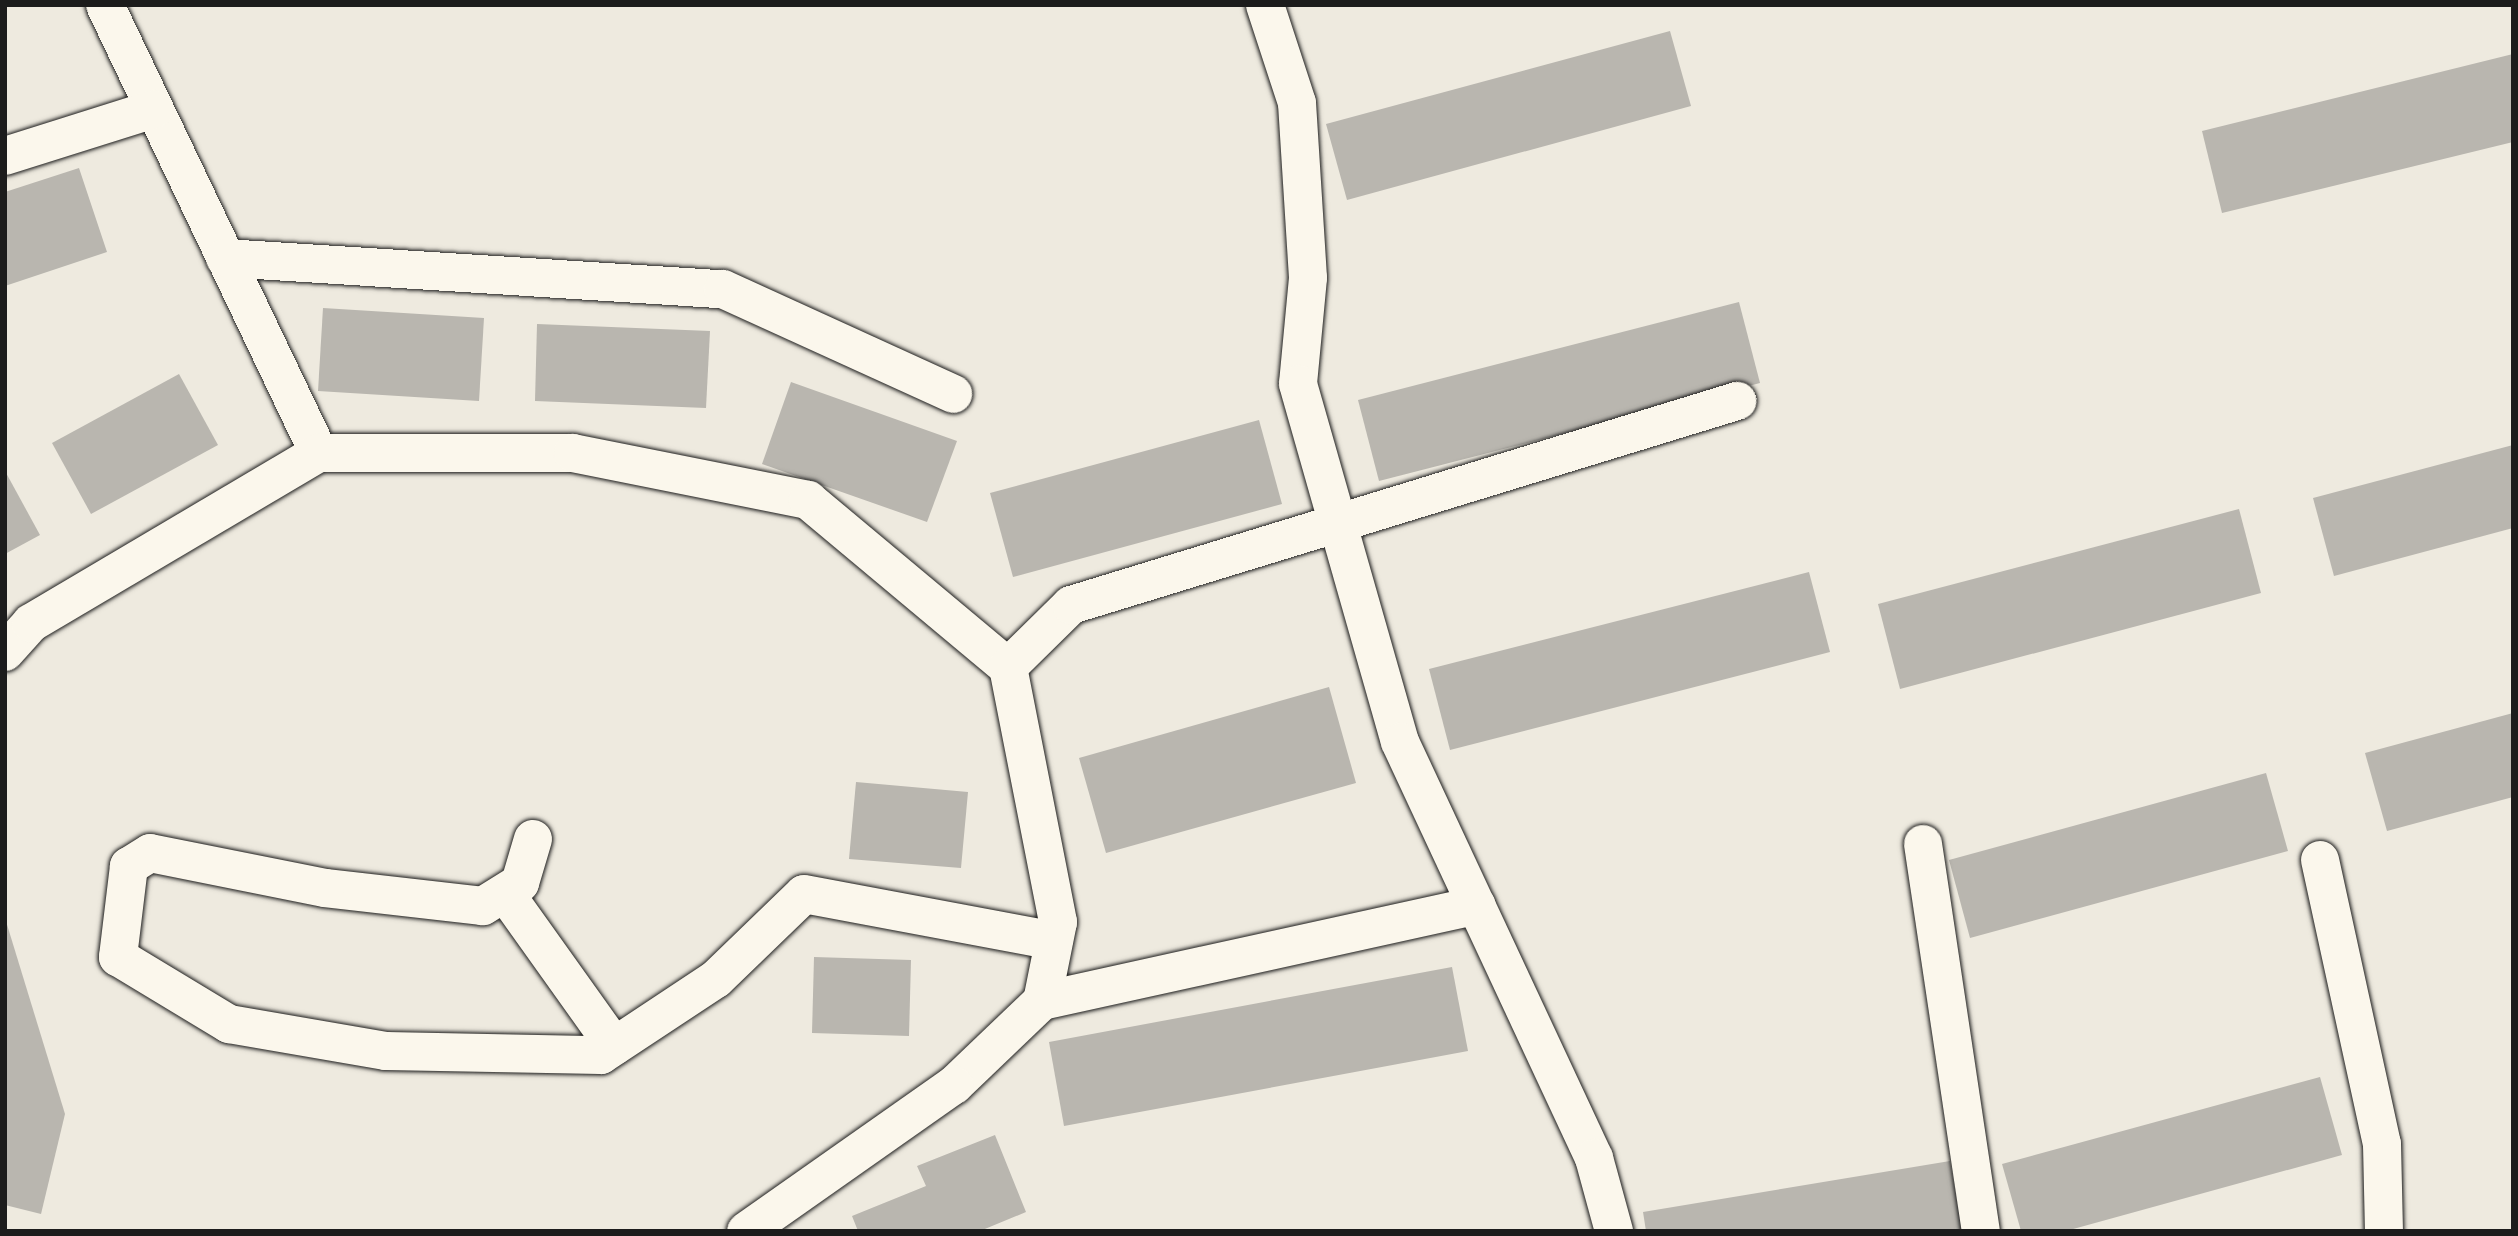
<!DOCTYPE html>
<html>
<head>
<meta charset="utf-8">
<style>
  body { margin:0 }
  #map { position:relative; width:2518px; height:1236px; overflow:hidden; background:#eeeadf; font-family:"Patrick Hand",sans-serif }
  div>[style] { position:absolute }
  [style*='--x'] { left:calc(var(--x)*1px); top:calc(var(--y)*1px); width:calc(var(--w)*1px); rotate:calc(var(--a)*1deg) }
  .building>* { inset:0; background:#b9b6af }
  .roads { filter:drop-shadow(0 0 2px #1c1c1c) drop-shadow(0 0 2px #1c1c1c) }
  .minor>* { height:38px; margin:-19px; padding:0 19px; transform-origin:19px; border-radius:19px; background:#fbf7ec }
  span { translate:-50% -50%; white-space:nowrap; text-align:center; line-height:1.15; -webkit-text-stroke:6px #fbf7ec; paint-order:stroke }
  .frame { position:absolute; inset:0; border:7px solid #1c1c1c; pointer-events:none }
</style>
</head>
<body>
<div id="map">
  <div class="building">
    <i style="clip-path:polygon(1670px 31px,1691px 106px,1347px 200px,1326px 124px)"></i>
    <i style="clip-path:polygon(2513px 54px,2513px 142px,2222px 213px,2202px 131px)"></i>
    <i style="clip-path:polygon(79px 168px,107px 252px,5px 286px,5px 192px)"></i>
    <i style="clip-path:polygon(1739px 302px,1760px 383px,1379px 481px,1358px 400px)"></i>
    <i style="clip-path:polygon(323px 308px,484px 318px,479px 401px,318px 391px)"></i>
    <i style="clip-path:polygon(537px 324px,710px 331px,706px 408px,535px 401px)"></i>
    <i style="clip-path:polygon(179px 374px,218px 445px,91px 514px,52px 443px)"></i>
    <i style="clip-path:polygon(791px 382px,957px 441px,927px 522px,762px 464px)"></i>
    <i style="clip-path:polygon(1259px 420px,1282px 504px,1013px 577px,990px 493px)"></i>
    <i style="clip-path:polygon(2513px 445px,2513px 528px,2334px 576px,2313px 498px)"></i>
    <i style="clip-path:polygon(5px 471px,40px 535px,5px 554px)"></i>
    <i style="clip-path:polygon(2239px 509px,2261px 593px,1900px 689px,1878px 604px)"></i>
    <i style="clip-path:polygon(1809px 572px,1830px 652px,1450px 750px,1429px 669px)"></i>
    <i style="clip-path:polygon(1329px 687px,1356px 783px,1106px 853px,1079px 758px)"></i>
    <i style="clip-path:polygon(2513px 713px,2513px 797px,2387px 831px,2365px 753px)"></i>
    <i style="clip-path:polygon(2266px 773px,2288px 851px,1970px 938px,1949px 860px)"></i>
    <i style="clip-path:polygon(856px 782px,968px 792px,961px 868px,849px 859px)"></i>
    <i style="clip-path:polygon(5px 918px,65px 1114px,41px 1214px,5px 1205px)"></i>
    <i style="clip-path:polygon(814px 957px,911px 960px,909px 1036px,812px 1033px)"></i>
    <i style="clip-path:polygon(1452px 967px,1468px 1051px,1064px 1126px,1049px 1042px)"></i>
    <i style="clip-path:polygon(2320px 1077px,2342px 1155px,2066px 1231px,2021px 1231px,2002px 1164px)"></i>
    <i style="clip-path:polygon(995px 1135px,1026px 1212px,980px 1231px,858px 1231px,852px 1216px,926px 1186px,917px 1166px)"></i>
    <i style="clip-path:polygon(1950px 1161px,1962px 1231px,1646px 1231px,1643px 1212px)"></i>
  </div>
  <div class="roads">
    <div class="minor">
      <i style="--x:105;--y:5;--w:496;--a:64.5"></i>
      <i style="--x:1265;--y:5;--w:103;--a:71.9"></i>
      <i style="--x:1297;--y:103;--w:175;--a:86.4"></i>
      <i style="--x:1308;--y:278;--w:106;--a:95.4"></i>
      <i style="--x:1298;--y:384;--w:372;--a:74.1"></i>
      <i style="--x:1400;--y:742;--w:459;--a:65"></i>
      <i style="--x:1594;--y:1158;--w:76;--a:74.7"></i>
      <i style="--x:5;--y:156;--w:156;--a:-17.5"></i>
      <i style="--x:225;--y:258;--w:499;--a:3.6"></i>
      <i style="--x:723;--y:289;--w:253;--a:24.5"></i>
      <i style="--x:5;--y:652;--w:39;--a:-48"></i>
      <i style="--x:31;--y:623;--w:334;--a:-30.6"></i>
      <i style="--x:319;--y:453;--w:254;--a:0"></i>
      <i style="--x:573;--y:453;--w:240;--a:11.3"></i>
      <i style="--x:808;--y:500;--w:261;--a:39.9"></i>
      <i style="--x:1008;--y:667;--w:260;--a:78.9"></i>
      <i style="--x:1058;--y:922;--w:81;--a:101.4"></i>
      <i style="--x:1042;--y:1001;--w:122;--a:136.3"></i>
      <i style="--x:954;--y:1085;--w:254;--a:144.9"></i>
      <i style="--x:1008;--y:667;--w:88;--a:-44.5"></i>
      <i style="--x:1071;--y:605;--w:697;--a:-17.03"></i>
      <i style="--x:533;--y:839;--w:46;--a:106.5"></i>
      <i style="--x:520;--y:883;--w:44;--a:148.1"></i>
      <i style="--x:483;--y:906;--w:159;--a:-173.5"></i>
      <i style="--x:325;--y:888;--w:178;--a:-168.7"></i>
      <i style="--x:150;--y:853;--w:25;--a:148"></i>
      <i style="--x:129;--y:866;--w:92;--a:96.9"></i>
      <i style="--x:118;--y:957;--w:130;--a:31.1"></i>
      <i style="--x:229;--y:1024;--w:159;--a:9.8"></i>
      <i style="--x:386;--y:1051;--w:215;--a:1.1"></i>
      <i style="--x:601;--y:1055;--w:138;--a:-33.5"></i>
      <i style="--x:716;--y:979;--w:122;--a:-44"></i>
      <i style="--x:804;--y:894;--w:254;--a:10.6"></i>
      <i style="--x:1923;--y:844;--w:391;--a:81.5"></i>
      <i style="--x:2320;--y:860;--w:291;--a:77.7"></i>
      <i style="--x:2382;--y:1144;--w:87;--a:88.7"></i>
      <i style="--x:505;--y:893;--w:188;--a:54.5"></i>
      <i style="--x:1042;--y:1001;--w:445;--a:-12.4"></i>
    </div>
  </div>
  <div class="frame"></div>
</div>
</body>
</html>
